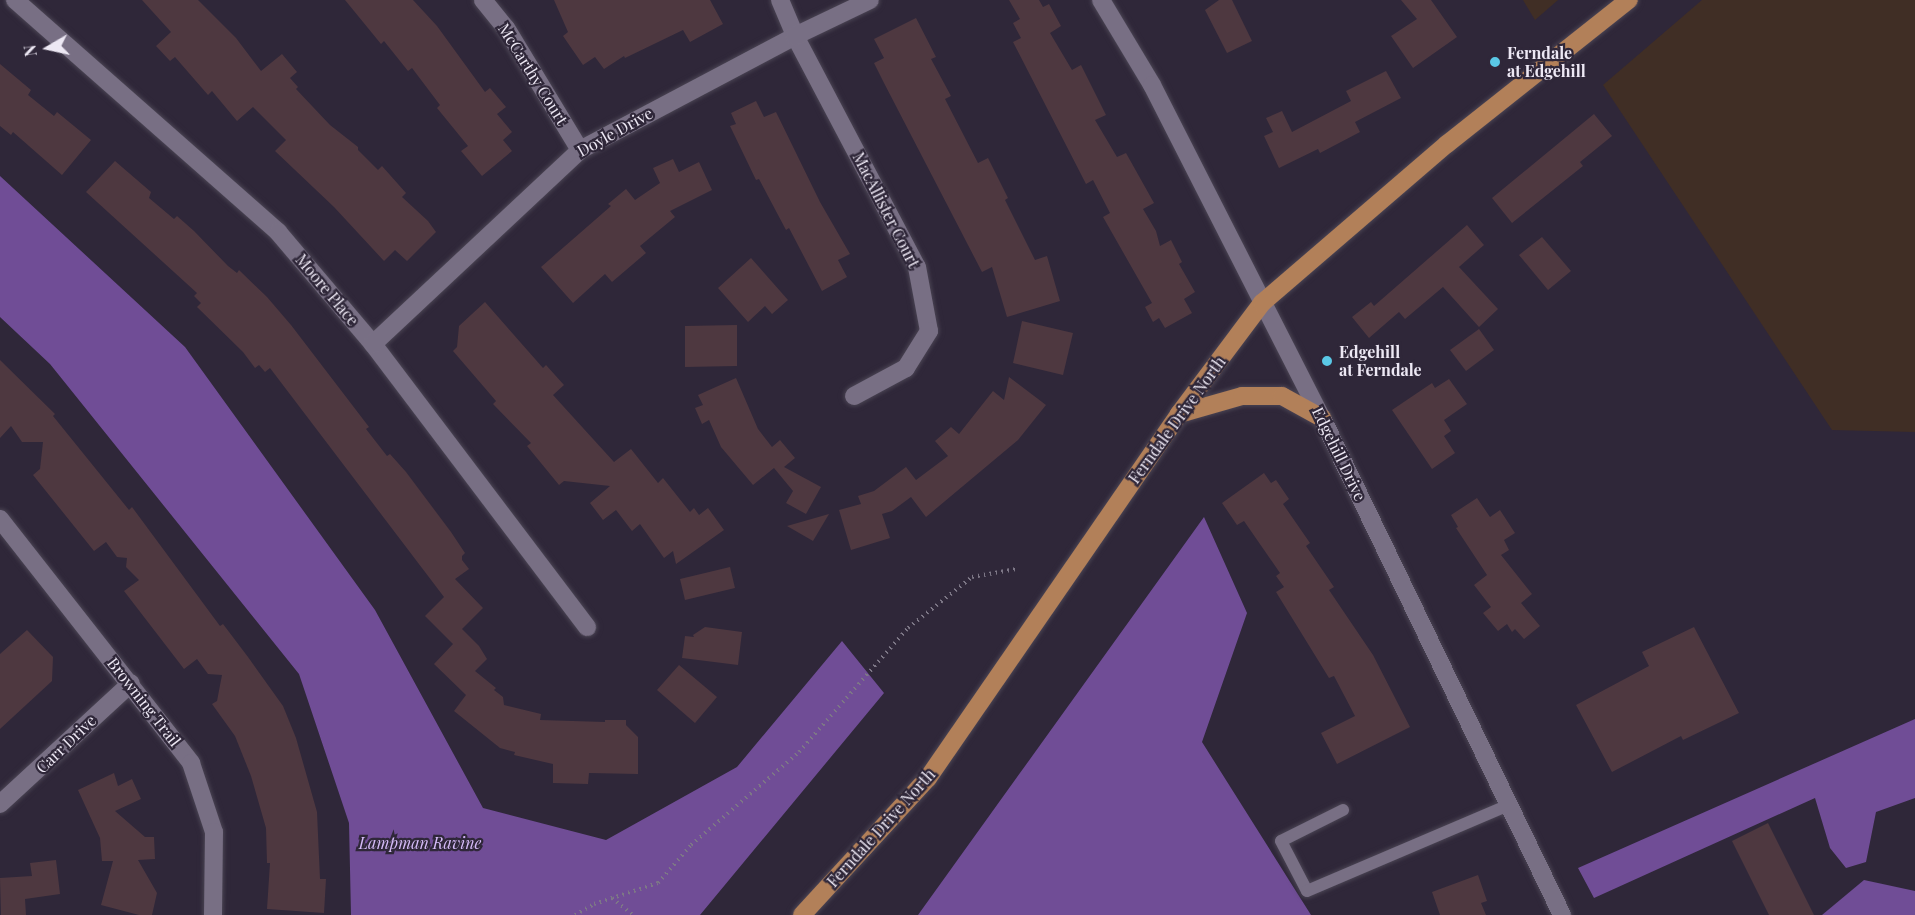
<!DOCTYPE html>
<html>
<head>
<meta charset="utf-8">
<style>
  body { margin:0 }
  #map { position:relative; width:1915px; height:915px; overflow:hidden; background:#2f2739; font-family:"Playfair Display",serif }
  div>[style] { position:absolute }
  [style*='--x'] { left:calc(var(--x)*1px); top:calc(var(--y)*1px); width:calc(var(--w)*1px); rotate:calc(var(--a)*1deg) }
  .industrial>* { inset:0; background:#402e25 }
  .forest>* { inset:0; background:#704d96 }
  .building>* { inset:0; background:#4e3840 }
  .path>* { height:4px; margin-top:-2px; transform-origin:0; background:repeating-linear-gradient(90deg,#7d7786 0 1.5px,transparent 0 6px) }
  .roads { filter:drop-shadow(0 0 2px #4a4453) drop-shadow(0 0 2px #4a4453) }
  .service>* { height:12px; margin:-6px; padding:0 6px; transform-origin:6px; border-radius:6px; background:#786f84 }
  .minor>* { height:18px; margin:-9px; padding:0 9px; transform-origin:9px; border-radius:9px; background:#786f84 }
  .tertiary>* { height:18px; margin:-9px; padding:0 9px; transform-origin:9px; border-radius:9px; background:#786f84 }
  .primary>* { height:18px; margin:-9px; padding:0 9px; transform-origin:9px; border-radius:9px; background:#b28059 }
  .dots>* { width:16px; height:16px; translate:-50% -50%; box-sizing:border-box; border:3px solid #2f2739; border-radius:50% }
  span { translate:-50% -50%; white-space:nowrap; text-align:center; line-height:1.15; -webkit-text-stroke:4.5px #2f2739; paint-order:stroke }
  .poi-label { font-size:16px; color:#ede8f4; font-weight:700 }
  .left { translate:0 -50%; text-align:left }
  .street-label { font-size:16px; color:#ede8f4 }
  .park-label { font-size:16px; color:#d6bcf9; font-style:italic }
  .north { position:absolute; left:18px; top:18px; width:60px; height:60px; -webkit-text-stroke:4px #2f2739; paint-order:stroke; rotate:261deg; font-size:16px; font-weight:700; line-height:24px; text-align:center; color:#ede8f4 }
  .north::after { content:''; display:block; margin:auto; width:21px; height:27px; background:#ede8f4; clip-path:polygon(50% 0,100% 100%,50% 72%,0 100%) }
</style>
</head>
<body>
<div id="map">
  <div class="industrial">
    <i style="clip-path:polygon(1523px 0,1558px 0,1535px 20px)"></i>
    <i style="clip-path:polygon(1702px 0,1915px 0,1915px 432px,1832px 430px,1603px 85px)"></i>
  </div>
  <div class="forest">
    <i style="clip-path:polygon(0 176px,185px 347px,375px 610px,483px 808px,606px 840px,737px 767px,842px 641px,884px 693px,700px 915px,351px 915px,349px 823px,299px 674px,50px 364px,0 317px)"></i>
    <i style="clip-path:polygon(1204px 517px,1247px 613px,1202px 742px,1311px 915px,918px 915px)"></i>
    <i style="clip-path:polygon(1915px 719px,1915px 798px,1876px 812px,1866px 862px,1846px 868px,1830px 848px,1815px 798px,1594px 898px,1578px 868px)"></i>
    <i style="clip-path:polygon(1864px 880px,1915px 891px,1915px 915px,1822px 915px)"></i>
  </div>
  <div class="building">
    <i style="clip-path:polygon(142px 0,198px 0,236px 38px,261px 71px,282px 54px,297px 72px,290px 78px,298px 87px,296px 89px,330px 125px,358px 147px,358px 150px,378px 170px,382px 166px,406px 193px,402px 197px,428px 221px,436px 232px,407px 261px,395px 250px,384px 261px,334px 207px,275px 151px,286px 140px,253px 107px,237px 121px,212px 91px,208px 95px,175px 57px,170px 61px,156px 46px,171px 32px)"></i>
    <i style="clip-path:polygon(345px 0,413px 0,437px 26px,485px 92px,490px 88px,506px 107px,497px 114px,512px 132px,503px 140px,512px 151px,482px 176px,461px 151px,468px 146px,437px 108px,440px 105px,412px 68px,408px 71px,384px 41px,381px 44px)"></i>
    <i style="clip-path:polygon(554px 0,710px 0,723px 24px,690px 42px,683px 30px,625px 58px,624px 56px,604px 69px,595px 57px,583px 65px,563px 36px,568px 32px)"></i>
    <i style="clip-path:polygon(1009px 0,1039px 0,1043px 7px,1049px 4px,1061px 26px,1050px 33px,1072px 70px,1081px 65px,1106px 115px,1095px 120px,1117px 157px,1126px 153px,1154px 203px,1143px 209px,1156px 231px,1160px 246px,1171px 240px,1182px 262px,1179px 264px,1195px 292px,1184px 299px,1192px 313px,1165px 328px,1159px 318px,1153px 322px,1145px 307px,1152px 303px,1103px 217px,1110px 213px,1093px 180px,1086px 184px,1013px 42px,1021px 38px,1013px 23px,1020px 19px)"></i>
    <i style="clip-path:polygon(1219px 0,1232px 0,1252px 41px,1227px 53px,1205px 10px)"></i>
    <i style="clip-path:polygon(1401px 0,1431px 0,1457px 37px,1413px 68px,1391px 36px,1417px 19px)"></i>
    <i style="clip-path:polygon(916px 18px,936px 57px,931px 59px,951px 96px,945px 99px,978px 163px,988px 158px,1008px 198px,1005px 200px,1035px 260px,1047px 256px,1060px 301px,1007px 317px,992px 267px,982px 272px,884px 83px,874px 63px,884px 58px,874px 39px)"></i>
    <i style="clip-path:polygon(0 64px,31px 90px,28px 95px,54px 116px,57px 112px,91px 140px,62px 175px,13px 132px,11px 135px,0 126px)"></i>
    <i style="clip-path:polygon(1386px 71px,1401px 98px,1355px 122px,1360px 132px,1320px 153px,1318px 149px,1279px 168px,1264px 136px,1273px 132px,1266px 118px,1282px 111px,1292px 132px,1351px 101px,1346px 91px)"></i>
    <i style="clip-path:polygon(756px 101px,764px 117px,776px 112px,820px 202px,850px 254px,838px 260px,847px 277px,822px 291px,789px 228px,786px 230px,759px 179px,756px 180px,730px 126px,736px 124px,731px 113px)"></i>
    <i style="clip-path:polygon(1594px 114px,1612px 136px,1580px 162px,1583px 166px,1512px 223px,1492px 198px)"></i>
    <i style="clip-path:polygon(673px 159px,679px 172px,699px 162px,712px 190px,670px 211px,675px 217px,640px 246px,646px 253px,612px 282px,605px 274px,573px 303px,541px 267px,611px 206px,608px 204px,626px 189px,635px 200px,660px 183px,653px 168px)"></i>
    <i style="clip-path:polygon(115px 161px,151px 192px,149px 198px,174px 219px,177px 216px,194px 231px,228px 266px,237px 273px,239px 270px,267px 297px,291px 325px,369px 427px,366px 429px,387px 456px,390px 454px,406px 472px,451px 532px,465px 553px,462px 556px,462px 560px,469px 569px,455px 579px,483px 608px,462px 629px,479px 646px,487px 659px,475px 671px,496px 688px,494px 690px,503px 697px,504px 705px,541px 714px,540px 720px,605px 722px,605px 720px,626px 720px,626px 725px,638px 737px,638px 774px,589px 773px,588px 784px,553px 783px,553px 764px,514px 755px,515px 752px,500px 748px,454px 711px,466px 695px,434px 664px,453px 644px,425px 616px,444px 597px,270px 368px,265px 372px,259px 365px,255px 368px,243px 352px,197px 307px,201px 303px,194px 296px,197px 293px,86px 192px)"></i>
    <i style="clip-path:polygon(1467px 225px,1484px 245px,1459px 267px,1498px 309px,1479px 327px,1443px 287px,1405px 319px,1399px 312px,1369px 338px,1352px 317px,1371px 302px,1374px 306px)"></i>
    <i style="clip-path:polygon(1542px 237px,1571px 271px,1548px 290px,1519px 255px)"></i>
    <i style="clip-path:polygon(751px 258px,788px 300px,772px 314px,765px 306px,748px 322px,718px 288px)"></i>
    <i style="clip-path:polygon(485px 302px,543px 368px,546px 365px,564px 385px,553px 395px,614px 462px,631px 449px,658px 483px,663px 478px,690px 512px,694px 508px,699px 515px,708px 508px,724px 530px,676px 564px,673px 551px,664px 558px,640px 524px,632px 531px,616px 510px,603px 520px,590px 503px,610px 486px,564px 481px,559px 485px,527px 446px,531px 443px,493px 404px,496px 401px,453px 351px,457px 347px,459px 326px)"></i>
    <i style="clip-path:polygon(1022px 321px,1073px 333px,1063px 375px,1013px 363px)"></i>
    <i style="clip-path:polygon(737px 325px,737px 366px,685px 367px,685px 326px)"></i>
    <i style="clip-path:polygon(1479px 329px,1494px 350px,1466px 371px,1450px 350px)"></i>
    <i style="clip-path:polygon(0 360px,55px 414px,53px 416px,129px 510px,132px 507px,220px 626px,223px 624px,248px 657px,283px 706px,296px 738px,317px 812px,320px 879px,326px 879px,324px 913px,267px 909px,270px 863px,267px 863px,266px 828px,251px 776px,235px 736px,212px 704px,217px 701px,222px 675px,208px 674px,197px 659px,184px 669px,124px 591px,139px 580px,126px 567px,127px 558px,117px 557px,106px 542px,94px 551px,33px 475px,40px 469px,43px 442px,22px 442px,11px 426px,0 438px)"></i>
    <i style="clip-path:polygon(1009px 377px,1046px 405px,1018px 440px,926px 517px,911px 497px,892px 511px,882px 514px,890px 538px,851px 550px,839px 510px,861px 504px,858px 496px,874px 491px,906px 467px,916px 480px,948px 456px,935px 441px,951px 427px,959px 434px,993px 391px,1004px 400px)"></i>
    <i style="clip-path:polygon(736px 378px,758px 429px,772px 447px,780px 440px,795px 458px,784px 467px,821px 487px,806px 514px,786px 503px,793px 491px,774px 468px,753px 485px,721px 447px,709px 420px,702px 424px,695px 408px,703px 405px,698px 395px)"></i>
    <i style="clip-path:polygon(1449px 379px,1467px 404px,1444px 420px,1451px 431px,1444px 436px,1455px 453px,1432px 469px,1392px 410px,1432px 383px,1435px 388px)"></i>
    <i style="clip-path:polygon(1264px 473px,1271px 483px,1276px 480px,1289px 499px,1283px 504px,1310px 543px,1306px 546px,1334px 587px,1329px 590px,1373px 655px,1410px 727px,1337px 764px,1321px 733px,1355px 716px,1334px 676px,1329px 678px,1276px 592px,1284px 587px,1276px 576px,1280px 573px,1244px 521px,1237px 525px,1222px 503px)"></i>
    <i style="clip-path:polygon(1477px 498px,1490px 517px,1500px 510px,1515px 533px,1504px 540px,1509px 550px,1501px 555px,1532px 594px,1521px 603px,1540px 626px,1524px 639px,1515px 629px,1512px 632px,1507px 624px,1498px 631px,1483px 613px,1491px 607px,1474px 585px,1487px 575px,1456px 528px,1458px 527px,1451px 515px)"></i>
    <i style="clip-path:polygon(829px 514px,813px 541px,787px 526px)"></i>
    <i style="clip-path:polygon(730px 567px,735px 588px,685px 600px,680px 579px)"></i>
    <i style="clip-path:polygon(705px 627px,742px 632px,738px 665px,682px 658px,685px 636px,694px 637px,693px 635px)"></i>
    <i style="clip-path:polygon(1694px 627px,1739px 713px,1683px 740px,1681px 736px,1612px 772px,1576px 705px,1649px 666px,1642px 652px)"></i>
    <i style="clip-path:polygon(27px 630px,53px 657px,52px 681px,0 729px,0 654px)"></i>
    <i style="clip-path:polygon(679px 665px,717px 697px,695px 723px,657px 690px)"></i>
    <i style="clip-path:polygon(114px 773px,118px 786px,132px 779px,141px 799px,115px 811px,145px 837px,154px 837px,155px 859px,138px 860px,157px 893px,152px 915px,139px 915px,101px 905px,113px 861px,102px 861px,100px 838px,78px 790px)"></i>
    <i style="clip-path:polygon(1768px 823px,1814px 915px,1769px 915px,1732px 841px)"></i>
    <i style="clip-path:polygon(56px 860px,60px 894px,25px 899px,26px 915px,1px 915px,0 878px,32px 876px,30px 863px)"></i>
    <i style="clip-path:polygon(1478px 875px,1487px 901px,1481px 903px,1486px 915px,1440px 915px,1432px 892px)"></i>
  </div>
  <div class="path">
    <i style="--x:612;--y:898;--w:27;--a:39"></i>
    <i style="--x:575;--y:915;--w:22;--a:-30"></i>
    <i style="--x:594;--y:904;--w:67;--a:-18.2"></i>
    <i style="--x:658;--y:883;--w:50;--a:-49"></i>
    <i style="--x:691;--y:845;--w:143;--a:-40.7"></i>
    <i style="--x:799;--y:752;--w:165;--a:-48.7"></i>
    <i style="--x:908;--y:628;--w:82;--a:-38.6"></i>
    <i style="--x:972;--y:577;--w:45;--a:-10.3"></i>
  </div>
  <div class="roads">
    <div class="service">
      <i style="--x:1343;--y:810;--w:69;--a:153.4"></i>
      <i style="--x:1281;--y:841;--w:56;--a:62.5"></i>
      <i style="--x:1307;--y:891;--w:220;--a:-23.1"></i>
    </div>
    <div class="minor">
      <i style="--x:15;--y:0;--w:351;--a:41.4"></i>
      <i style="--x:278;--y:232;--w:147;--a:49.7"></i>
      <i style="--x:373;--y:344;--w:355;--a:52.9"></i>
      <i style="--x:483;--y:0;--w:36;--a:51"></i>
      <i style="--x:506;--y:28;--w:143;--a:58.8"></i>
      <i style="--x:780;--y:0;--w:39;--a:67"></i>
      <i style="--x:795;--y:36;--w:261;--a:62.2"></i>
      <i style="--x:917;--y:267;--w:65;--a:79.4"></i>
      <i style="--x:929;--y:331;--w:44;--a:121.9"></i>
      <i style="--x:906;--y:368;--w:59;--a:151.7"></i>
      <i style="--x:373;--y:344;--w:284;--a:-43.1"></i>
      <i style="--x:580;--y:150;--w:243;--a:-27.9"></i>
      <i style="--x:795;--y:36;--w:83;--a:-25.6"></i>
      <i style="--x:0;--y:519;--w:310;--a:51.9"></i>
      <i style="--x:191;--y:763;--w:73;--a:71.6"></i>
      <i style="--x:214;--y:832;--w:83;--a:90.7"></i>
      <i style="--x:0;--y:804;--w:178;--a:-42.7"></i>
    </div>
    <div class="tertiary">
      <i style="--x:1101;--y:0;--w:99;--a:59"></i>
      <i style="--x:1152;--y:85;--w:374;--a:63"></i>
      <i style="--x:1322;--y:418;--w:552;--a:64.22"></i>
    </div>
    <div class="primary">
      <i style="--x:1179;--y:414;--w:66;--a:-15.9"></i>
      <i style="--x:1242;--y:396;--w:40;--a:0"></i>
      <i style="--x:1282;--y:396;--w:46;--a:28.8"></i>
      <i style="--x:802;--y:915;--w:186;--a:-47.4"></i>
      <i style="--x:928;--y:778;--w:442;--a:-55.4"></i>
      <i style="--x:1179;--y:414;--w:139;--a:-53.2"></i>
      <i style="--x:1262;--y:303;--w:244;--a:-40.7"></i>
      <i style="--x:1447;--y:144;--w:232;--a:-38.4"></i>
    </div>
  </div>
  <div class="dots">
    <i style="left:1495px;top:62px;background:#5ac8e6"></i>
    <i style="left:1327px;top:361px;background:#5ac8e6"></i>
  </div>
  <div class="poi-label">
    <span class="left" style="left:1507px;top:62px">Ferndale<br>at Edgehill</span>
    <span class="left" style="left:1339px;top:361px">Edgehill<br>at Ferndale</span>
  </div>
  <div class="street-label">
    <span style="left:533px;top:74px;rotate:58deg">McCarthy Court</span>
    <span style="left:615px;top:132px;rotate:-29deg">Doyle Drive</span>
    <span style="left:886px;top:210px;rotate:63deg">MacAllister Court</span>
    <span style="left:327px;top:290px;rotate:50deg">Moore Place</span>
    <span style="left:1177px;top:420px;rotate:-54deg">Ferndale Drive North</span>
    <span style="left:1339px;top:454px;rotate:64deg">Edgehill Drive</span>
    <span style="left:144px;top:702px;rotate:52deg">Browning Trail</span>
    <span style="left:66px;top:744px;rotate:-44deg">Carr Drive</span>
    <span style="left:881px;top:828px;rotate:-48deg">Ferndale Drive North</span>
  </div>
  <div class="park-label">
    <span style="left:420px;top:843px">Lampman Ravine</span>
  </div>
  <div class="north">N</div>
</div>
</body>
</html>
